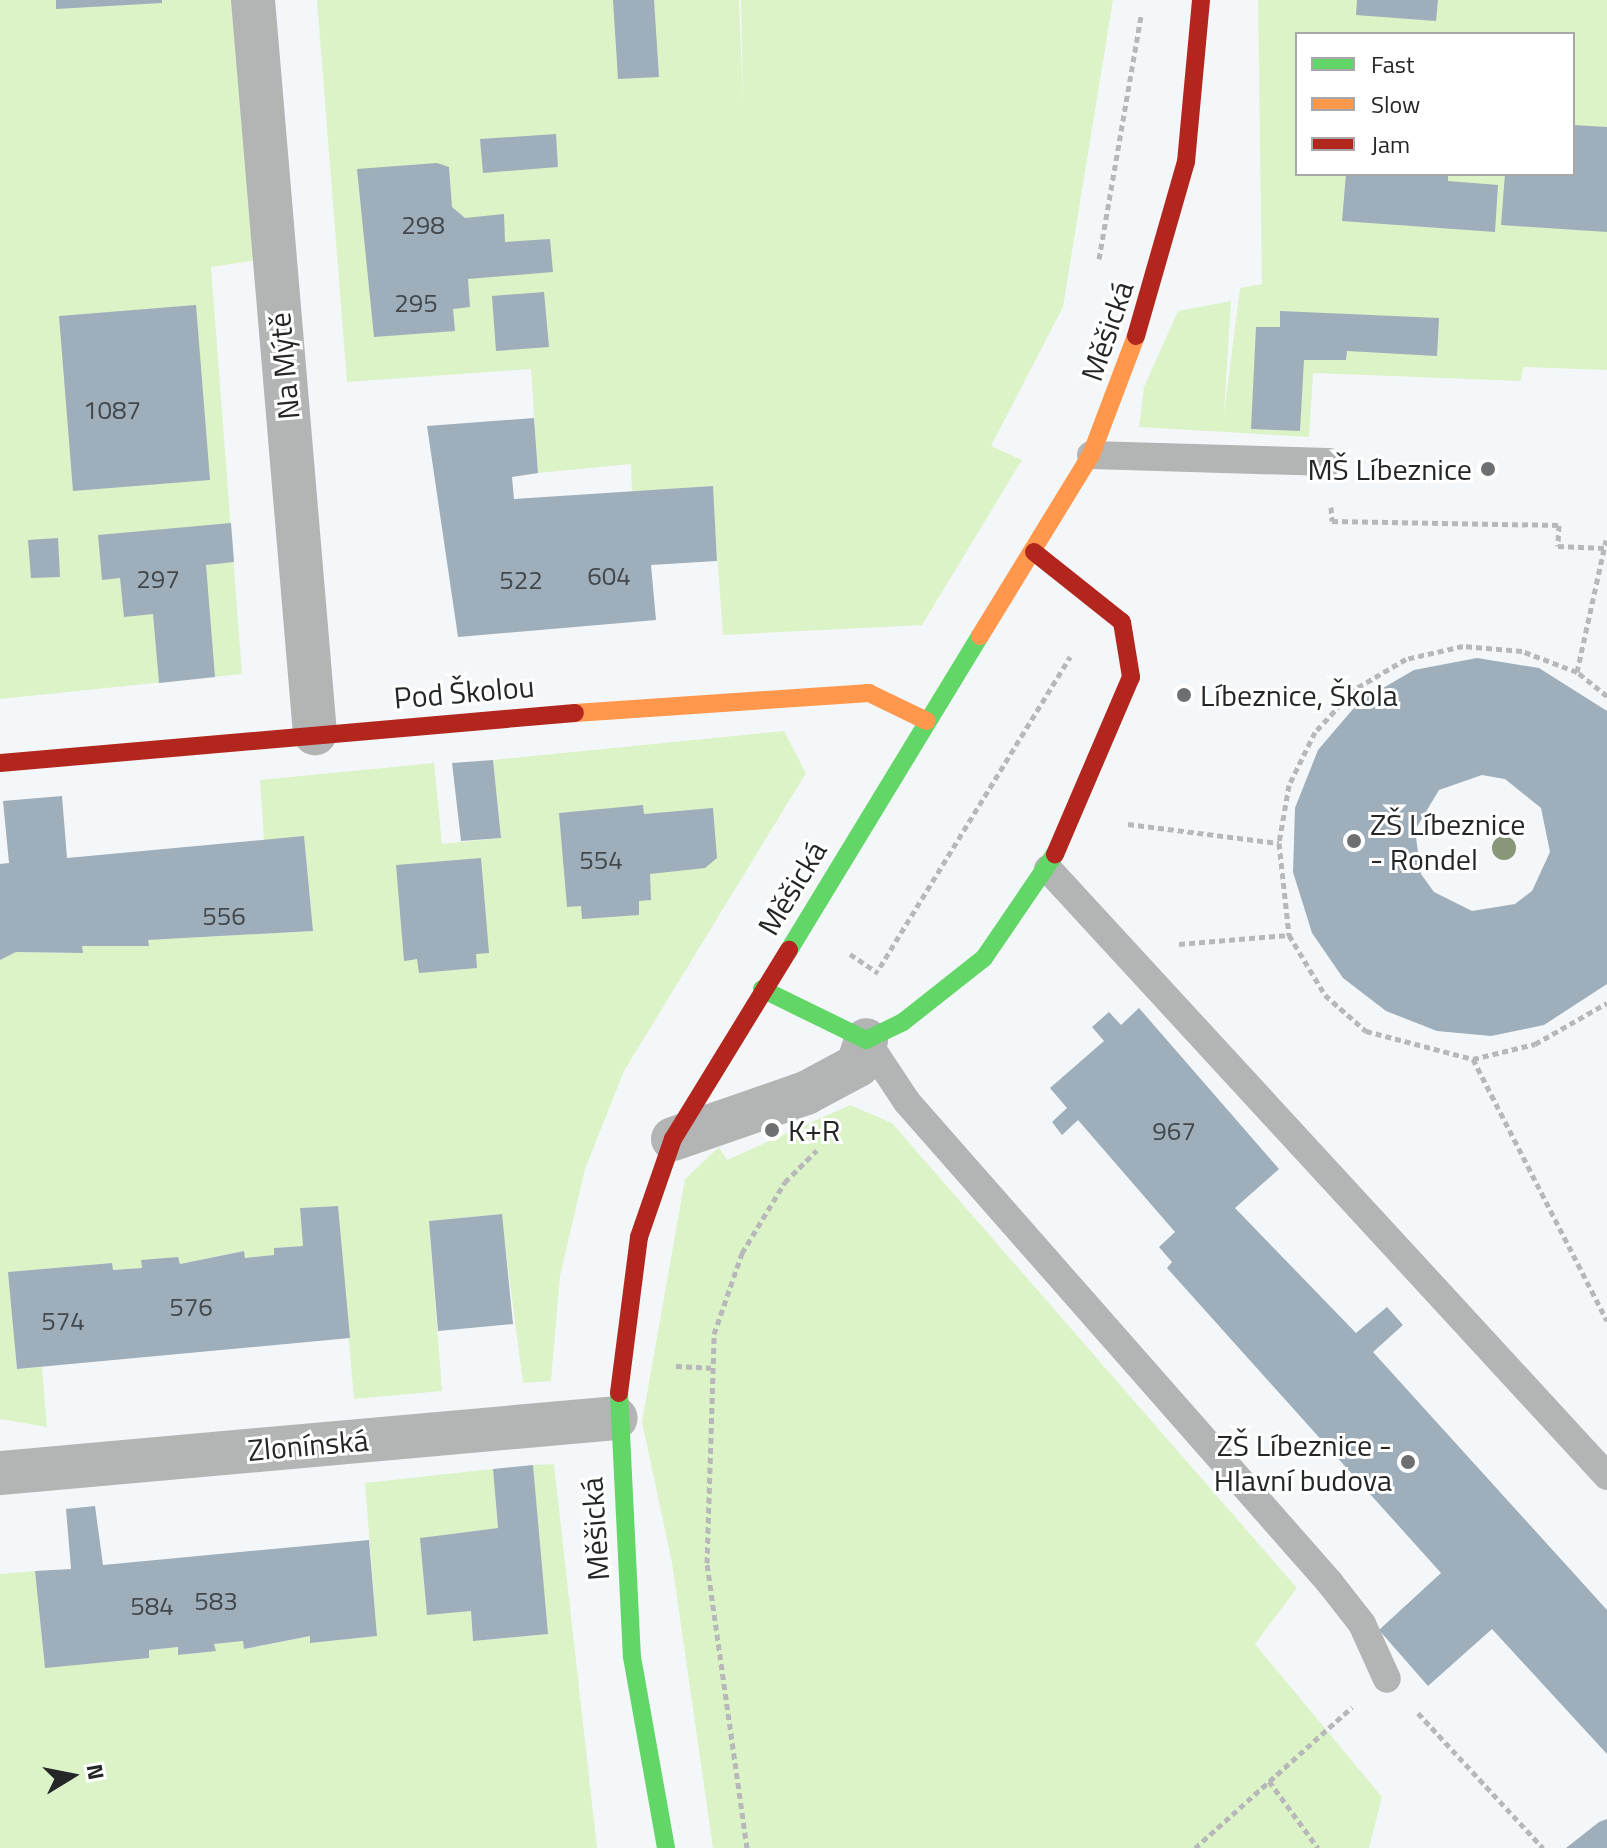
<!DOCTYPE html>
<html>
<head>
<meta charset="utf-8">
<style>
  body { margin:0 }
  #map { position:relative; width:1607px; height:1848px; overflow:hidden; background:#f4f7f9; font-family:"Titillium Web",sans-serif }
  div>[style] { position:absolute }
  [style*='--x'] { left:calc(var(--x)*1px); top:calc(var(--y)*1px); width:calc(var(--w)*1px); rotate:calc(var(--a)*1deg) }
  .green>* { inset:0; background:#dcf3c8 }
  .building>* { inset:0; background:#9eaeba }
  .path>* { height:5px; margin-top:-2.5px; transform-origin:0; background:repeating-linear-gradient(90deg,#b7b8b9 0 6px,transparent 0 10px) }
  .lane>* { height:28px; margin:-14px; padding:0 14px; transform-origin:14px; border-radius:14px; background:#b3b4b4 }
  .street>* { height:44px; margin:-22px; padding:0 22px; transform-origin:22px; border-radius:22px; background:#b3b4b4 }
  .fast>* { height:18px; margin:-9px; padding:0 9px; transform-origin:9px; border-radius:9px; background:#63d668 }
  .slow>* { height:18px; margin:-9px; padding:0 9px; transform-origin:9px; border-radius:9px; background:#ff974d }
  .jam>* { height:18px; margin:-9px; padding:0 9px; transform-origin:9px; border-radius:9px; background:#b3261e }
  .trees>* { width:24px; height:24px; margin:-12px; border-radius:50%; background:#899778 }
  .dots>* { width:22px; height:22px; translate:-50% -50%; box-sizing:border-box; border:4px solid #fff; border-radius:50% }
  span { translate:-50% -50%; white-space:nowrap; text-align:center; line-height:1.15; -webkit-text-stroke:6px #fff; paint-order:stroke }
  .number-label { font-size:26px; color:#42484c }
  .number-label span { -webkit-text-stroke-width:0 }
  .street-label { font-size:30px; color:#242627 }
  .poi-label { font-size:30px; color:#242627 }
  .right { translate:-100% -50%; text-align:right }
  .left { translate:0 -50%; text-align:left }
  .legend { position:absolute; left:1295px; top:32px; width:280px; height:144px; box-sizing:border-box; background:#fff; border:2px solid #a7a8a9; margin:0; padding:10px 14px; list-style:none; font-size:24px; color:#242627 }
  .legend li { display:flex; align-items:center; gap:16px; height:40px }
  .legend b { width:40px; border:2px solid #a7a8a9 }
  .north { position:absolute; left:32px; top:1736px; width:80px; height:80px; -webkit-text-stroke:6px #fff; paint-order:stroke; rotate:80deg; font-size:22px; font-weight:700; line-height:32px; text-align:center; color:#242627 }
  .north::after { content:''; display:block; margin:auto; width:28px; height:36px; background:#242627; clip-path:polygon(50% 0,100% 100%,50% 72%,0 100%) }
</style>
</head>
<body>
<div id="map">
  <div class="green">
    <i style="clip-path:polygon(0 0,234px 0,258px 260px,211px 267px,242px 674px,0 699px)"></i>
    <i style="clip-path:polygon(317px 0,739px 0,743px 101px,741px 0,1113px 0,1063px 307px,991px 446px,1022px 460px,922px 625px,723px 635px,712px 486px,632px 492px,631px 464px,538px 473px,531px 369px,347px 382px)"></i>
    <i style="clip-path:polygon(evenodd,1258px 0,1607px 0,1607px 370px,1523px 367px,1521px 381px,1313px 373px,1309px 437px,1139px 427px,1144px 387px,1178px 311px,1231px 301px,1224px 414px,1240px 288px,1262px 284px,1258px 0,1297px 34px,1573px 34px,1573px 174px,1297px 174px,1297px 34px)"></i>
    <i style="clip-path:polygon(784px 731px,806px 773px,624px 1071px,585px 1169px,560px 1276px,551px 1381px,523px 1383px,501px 1214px,429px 1221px,442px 1391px,354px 1399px,337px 1206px,300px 1208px,303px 1246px,274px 1248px,274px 1255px,245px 1258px,243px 1251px,180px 1264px,178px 1257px,142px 1261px,142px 1268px,113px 1270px,111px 1263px,9px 1272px,17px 1369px,42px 1367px,47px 1427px,0 1419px,0 960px,16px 952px,82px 953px,82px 946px,148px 946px,148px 940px,313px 931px,304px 837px,264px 840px,260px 780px,434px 763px,442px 844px,501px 838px,493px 760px)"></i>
    <i style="clip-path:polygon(850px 1105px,892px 1123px,1297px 1588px,1255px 1644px,1382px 1797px,1369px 1848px,713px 1848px,672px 1563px,642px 1422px,685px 1179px,719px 1147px,727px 1160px)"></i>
    <i style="clip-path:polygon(554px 1464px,597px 1848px,0 1848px,0 1574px,35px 1571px,45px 1667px,149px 1658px,149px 1650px,177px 1647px,178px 1655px,215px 1651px,214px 1644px,243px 1641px,245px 1649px,310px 1636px,310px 1643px,377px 1636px,365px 1483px,493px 1469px,498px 1528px,421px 1538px,427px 1614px,471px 1611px,473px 1641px,547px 1634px,533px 1465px)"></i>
  </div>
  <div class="building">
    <i style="clip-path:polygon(56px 0,162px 0,162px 3px,56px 9px)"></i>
    <i style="clip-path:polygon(613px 0,654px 0,659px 77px,618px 79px)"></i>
    <i style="clip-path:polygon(1357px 0,1438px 0,1436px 21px,1356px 15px)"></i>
    <i style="clip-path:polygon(1573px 125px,1607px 127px,1607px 232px,1501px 225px,1505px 174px,1573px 174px)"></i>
    <i style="clip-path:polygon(556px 134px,558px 167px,483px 173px,480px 139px)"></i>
    <i style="clip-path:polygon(437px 163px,449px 167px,452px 207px,465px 218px,504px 214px,505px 242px,550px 239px,553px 272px,468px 279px,470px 307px,453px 309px,455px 331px,374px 337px,357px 169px)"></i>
    <i style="clip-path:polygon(1346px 174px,1448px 174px,1448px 181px,1498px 185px,1495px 232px,1342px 221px)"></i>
    <i style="clip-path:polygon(544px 292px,549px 347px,496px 351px,492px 296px)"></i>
    <i style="clip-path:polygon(196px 305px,210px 480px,73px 491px,59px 316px)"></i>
    <i style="clip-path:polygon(1280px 311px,1439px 318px,1437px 356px,1347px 351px,1346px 360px,1304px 360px,1300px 431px,1251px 429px,1256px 327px,1280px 327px)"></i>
    <i style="clip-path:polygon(534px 418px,538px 473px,512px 477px,514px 499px,713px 486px,717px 561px,651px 565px,656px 620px,458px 637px,427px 426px)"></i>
    <i style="clip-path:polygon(231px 523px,234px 562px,206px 565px,215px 677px,159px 683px,153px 614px,124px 617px,120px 578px,102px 580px,98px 535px)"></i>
    <i style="clip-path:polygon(58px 538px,60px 577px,31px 578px,28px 540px)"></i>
    <i style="clip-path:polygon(evenodd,1477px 658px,1539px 668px,1607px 711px,1607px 984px,1544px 1025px,1491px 1036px,1437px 1031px,1386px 1011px,1343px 978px,1312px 933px,1293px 872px,1295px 808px,1318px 750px,1359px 702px,1414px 670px,1477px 658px,1482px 775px,1505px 779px,1541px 808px,1550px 852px,1532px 891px,1515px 904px,1472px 911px,1434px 892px,1421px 874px,1415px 830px,1439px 790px,1482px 775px)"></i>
    <i style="clip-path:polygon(493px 760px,501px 838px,461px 841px,452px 763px)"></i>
    <i style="clip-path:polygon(62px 796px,67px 858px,304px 836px,313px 931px,148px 940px,149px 946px,82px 946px,83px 953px,16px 952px,0 960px,0 864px,9px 863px,3px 801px)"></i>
    <i style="clip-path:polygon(643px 805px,644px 814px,713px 808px,717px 858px,705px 868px,650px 874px,651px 900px,639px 901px,639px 915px,582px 919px,581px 906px,567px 907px,559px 813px)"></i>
    <i style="clip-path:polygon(481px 858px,489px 953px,476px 954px,477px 968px,419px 973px,417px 959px,404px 961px,396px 865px)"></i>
    <i style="clip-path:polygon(1139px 1008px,1279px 1169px,1235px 1208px,1356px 1333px,1387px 1307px,1403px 1325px,1373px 1352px,1607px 1610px,1607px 1754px,1492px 1629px,1428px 1686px,1379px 1630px,1441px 1573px,1167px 1268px,1172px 1262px,1159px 1247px,1175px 1232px,1078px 1120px,1062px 1135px,1052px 1122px,1067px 1108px,1050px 1088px,1104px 1041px,1092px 1027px,1109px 1012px,1121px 1025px)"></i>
    <i style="clip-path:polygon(338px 1206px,350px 1338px,17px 1369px,8px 1272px,112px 1263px,113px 1270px,142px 1268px,141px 1260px,178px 1257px,180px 1264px,244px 1251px,245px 1258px,274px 1255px,274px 1248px,303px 1246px,300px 1208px)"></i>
    <i style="clip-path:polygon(502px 1214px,513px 1324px,438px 1331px,429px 1221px)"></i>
    <i style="clip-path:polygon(533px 1465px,548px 1634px,473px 1641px,471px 1611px,427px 1615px,420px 1538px,498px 1528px,493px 1469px)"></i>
    <i style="clip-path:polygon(95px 1506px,103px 1565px,369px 1540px,377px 1636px,310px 1643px,310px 1636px,244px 1649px,243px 1641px,214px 1644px,216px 1651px,178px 1655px,178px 1647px,149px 1650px,149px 1658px,45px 1668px,35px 1571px,71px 1569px,66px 1509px)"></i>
    <i style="clip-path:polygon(1607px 1819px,1607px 1848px,1566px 1848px,1599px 1822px)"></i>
  </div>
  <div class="path">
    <i style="--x:1099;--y:259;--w:246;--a:-80.2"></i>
    <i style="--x:1331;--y:507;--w:14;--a:86"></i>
    <i style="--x:1332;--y:521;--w:227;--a:1"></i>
    <i style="--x:1559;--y:525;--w:21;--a:93"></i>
    <i style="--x:1558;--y:546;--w:46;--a:2.5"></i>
    <i style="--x:1577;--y:672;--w:135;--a:-77.6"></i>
    <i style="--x:1607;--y:696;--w:38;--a:-141"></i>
    <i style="--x:1577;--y:672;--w:59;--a:-159.1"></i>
    <i style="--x:1522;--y:651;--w:59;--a:-175.2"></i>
    <i style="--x:1463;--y:646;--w:58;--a:167.2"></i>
    <i style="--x:1406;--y:659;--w:59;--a:149.5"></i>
    <i style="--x:1355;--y:689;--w:59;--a:132.9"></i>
    <i style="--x:1315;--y:732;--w:59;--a:116.1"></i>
    <i style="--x:1289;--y:785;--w:59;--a:99.8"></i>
    <i style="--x:1279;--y:843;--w:93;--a:83.8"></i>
    <i style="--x:1289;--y:935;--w:70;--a:59"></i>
    <i style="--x:1325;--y:995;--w:55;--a:41.3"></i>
    <i style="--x:1366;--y:1031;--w:111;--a:14.7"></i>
    <i style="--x:1473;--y:1059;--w:64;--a:-13.6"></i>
    <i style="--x:1535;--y:1044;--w:83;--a:-29.7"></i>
    <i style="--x:1128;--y:824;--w:152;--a:7.2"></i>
    <i style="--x:1179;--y:944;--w:110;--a:-4.7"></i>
    <i style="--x:850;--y:954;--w:34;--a:34"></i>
    <i style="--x:880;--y:967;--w:364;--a:-58.5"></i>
    <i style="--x:1473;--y:1059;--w:294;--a:62.9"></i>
    <i style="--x:676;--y:1366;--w:35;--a:3"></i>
    <i style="--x:1418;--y:1713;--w:184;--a:47.2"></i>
    <i style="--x:1269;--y:1781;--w:83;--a:53.8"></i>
    <i style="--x:747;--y:1848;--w:288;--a:-98"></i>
    <i style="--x:707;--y:1563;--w:229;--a:-88.2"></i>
    <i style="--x:714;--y:1334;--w:86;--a:-70.9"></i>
    <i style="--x:742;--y:1253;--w:83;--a:-58.8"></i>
    <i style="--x:785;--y:1182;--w:45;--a:-45"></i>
    <i style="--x:1195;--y:1848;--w:211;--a:-41.9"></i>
  </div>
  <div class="lane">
    <i style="--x:1091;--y:455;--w:238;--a:1.7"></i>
    <i style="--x:1048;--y:869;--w:825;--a:47.36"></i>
    <i style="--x:866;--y:1040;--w:74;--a:56.5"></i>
    <i style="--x:907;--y:1102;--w:641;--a:48.67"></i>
    <i style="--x:1330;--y:1583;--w:52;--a:52"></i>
    <i style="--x:1362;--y:1624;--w:60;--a:65.6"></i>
  </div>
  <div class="street">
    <i style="--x:253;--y:0;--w:736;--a:85.17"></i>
    <i style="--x:673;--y:1139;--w:141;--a:-19.1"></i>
    <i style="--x:806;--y:1093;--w:59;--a:-28.3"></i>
    <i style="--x:858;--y:1065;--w:26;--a:-72"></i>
    <i style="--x:0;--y:1473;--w:618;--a:-5.1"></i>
  </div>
  <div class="fast">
    <i style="--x:789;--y:950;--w:368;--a:-58.7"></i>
    <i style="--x:762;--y:989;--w:116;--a:26.1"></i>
    <i style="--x:866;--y:1040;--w:41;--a:-25.9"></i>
    <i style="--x:903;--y:1022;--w:103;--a:-38.3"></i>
    <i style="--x:984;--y:958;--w:126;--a:-55.7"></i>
    <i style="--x:619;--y:1393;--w:264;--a:87.2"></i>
    <i style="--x:632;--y:1657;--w:194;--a:79.9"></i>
  </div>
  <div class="slow">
    <i style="--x:980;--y:636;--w:212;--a:-58.5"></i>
    <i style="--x:1091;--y:455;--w:127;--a:-69.3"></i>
    <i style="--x:575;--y:713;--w:295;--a:-3.9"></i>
    <i style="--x:869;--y:693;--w:64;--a:25.8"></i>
  </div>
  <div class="jam">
    <i style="--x:1136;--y:336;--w:181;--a:-74"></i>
    <i style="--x:1186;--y:162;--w:163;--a:-84.7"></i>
    <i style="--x:1034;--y:552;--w:112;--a:38.5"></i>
    <i style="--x:1122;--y:622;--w:56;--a:80.7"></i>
    <i style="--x:1131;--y:677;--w:193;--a:113.2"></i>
    <i style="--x:0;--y:763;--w:577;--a:-4.97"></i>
    <i style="--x:619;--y:1393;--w:157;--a:-82.7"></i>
    <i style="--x:639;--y:1237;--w:104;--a:-70.9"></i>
    <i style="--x:673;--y:1139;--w:222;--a:-58.5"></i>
  </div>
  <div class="trees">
    <i style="left:1504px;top:848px"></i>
  </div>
  <div class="dots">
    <i style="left:1488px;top:469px;background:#6d6f70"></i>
    <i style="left:1184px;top:695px;background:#6d6f70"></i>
    <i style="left:1354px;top:841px;background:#6d6f70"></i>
    <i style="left:772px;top:1130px;background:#6d6f70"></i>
    <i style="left:1408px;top:1462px;background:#6d6f70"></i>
  </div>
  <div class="number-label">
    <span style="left:423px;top:225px">298</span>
    <span style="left:416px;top:303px">295</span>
    <span style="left:112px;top:410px">1087</span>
    <span style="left:609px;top:576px">604</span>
    <span style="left:158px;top:579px">297</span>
    <span style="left:521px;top:580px">522</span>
    <span style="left:601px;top:860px">554</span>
    <span style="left:224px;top:916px">556</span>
    <span style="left:1174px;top:1131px">967</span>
    <span style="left:191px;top:1307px">576</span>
    <span style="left:63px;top:1321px">574</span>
    <span style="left:216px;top:1601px">583</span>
    <span style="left:152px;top:1606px">584</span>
  </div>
  <div class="street-label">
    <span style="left:1107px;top:331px;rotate:-71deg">Měšická</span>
    <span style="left:284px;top:366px;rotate:-95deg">Na Mýtě</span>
    <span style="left:464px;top:692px;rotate:-5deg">Pod Školou</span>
    <span style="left:792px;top:888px;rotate:-59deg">Měšická</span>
    <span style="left:308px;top:1445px;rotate:-5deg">Zlonínská</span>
    <span style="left:595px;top:1529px;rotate:-94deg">Měšická</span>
  </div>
  <div class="poi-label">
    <span class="right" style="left:1472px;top:469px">MŠ Líbeznice</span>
    <span class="left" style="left:1200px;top:695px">Líbeznice, Škola</span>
    <span class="left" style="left:1370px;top:841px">ZŠ Líbeznice<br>- Rondel</span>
    <span class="left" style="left:788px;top:1130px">K+R</span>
    <span class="right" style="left:1392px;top:1462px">ZŠ Líbeznice -<br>Hlavní budova</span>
  </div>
  <ul class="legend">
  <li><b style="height:10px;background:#63d668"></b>Fast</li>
  <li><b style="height:10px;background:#ff974d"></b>Slow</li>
  <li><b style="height:10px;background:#b3261e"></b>Jam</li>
  </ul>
  <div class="north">N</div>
</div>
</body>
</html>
